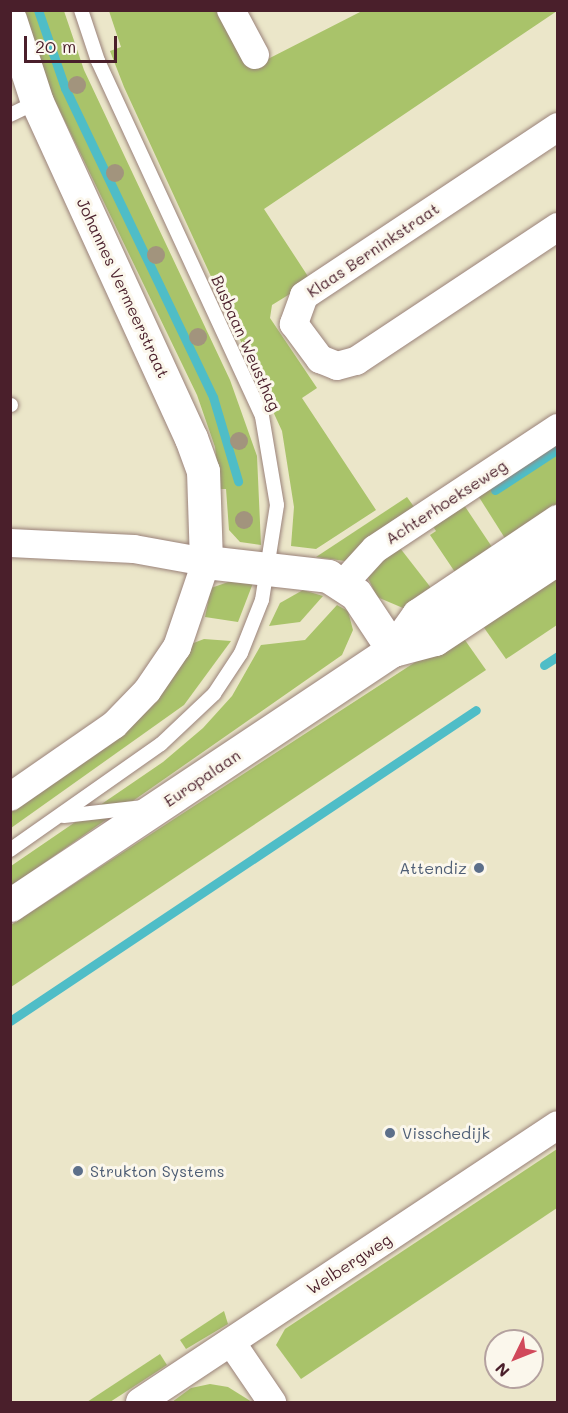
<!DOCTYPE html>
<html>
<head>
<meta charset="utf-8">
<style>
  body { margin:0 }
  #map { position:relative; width:568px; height:1413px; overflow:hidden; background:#ebe6c9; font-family:Mali,sans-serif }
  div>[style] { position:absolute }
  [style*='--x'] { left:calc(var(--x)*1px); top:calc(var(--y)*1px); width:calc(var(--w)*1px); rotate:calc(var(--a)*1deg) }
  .green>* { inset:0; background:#a9c36a }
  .stream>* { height:9px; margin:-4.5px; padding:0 4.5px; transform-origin:4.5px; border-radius:4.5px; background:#4fbdc7 }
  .roads { filter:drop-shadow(0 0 2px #9a827a) drop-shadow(0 0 2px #9a827a) }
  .service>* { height:14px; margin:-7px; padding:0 7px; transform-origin:7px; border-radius:7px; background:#fff }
  .minor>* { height:28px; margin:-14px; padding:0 14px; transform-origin:14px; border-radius:14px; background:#fff }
  .tertiary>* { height:33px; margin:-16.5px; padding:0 16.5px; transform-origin:16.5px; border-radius:16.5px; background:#fff }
  .trees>* { width:18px; height:18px; margin:-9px; border-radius:50%; background:#a2947d }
  .dots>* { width:16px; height:16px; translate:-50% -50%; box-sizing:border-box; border:3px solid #fbf7ec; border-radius:50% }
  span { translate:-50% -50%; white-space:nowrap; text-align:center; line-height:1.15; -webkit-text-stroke:6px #fbf7ec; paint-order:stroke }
  .street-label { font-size:16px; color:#4a1f2b }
  .service-label { font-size:16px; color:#4e5e75 }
  .right { translate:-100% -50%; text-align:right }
  .left { translate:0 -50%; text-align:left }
  .frame { position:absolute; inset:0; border:12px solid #4a1f2b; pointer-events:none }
  .north { position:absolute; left:484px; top:1329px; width:60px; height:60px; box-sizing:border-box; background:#fbf7ec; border:2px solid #b4a19f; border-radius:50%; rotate:227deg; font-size:16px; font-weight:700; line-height:24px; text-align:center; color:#4a1f2b }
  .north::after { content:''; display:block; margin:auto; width:21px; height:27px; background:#d1495b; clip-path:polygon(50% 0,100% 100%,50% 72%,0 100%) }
  .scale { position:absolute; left:24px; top:36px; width:93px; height:27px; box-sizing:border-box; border:3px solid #4a1f2b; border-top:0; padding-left:8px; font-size:18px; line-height:21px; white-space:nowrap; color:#4a1f2b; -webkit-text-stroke:4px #fbf7ec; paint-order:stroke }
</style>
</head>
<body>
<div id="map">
  <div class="green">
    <i style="clip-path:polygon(22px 11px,64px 11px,84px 70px,230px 380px,257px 456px,261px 545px,240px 542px,229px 530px,226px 489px,220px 489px,215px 447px,197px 395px,44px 78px)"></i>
    <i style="clip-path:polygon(109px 11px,220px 11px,262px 62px,362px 11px,557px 11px,264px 209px,311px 281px,272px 305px,270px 318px,317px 388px,302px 398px,376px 510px,316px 549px,291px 546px,294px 507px,282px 431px,124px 87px,110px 51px,121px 47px)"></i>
    <i style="clip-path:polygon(557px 440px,557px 510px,508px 543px,477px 494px)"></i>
    <i style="clip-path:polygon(407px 497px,417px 511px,345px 561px,316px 557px)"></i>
    <i style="clip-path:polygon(464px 505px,496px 553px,459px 578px,430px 535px,436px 531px,430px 522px)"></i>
    <i style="clip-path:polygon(400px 548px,435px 593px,403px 608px,377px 597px,368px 578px,369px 571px)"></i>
    <i style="clip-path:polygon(557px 570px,557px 625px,506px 659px,480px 622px)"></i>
    <i style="clip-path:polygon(231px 581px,253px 583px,238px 622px,205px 617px,211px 588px)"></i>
    <i style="clip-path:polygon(303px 590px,323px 596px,300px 622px,269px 626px,280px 603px)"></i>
    <i style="clip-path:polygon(337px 605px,348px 611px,353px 630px,342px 655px,11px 886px,11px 866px,163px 762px,203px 728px,232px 696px,261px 645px,305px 640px)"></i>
    <i style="clip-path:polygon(460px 633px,486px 670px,11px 987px,11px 925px)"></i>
    <i style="clip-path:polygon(204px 639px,231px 641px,184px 705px,11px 828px,11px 808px,191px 644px)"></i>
    <i style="clip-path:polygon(557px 1149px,557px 1208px,301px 1379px,276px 1345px,285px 1329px)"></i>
    <i style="clip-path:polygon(224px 1311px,228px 1324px,186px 1349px,180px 1340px)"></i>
    <i style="clip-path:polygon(160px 1354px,167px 1365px,110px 1402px,87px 1402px)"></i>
    <i style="clip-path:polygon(210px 1384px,228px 1387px,252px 1402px,172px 1402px,191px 1388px)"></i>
  </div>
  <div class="stream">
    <i style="--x:38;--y:10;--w:83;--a:70.9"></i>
    <i style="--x:65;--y:88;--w:343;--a:64.4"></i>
    <i style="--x:213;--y:397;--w:88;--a:73.4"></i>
    <i style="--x:495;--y:490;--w:75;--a:-33.1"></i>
    <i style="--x:544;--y:665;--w:17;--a:-33"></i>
    <i style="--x:10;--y:1021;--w:560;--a:-33.72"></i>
  </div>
  <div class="roads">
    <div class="service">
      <i style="--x:10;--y:115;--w:30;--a:-26"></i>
      <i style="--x:10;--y:405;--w:1;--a:0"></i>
      <i style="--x:64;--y:816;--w:80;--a:-6.5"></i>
      <i style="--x:10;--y:850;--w:184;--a:-35.1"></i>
      <i style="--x:161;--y:744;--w:73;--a:-43.3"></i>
      <i style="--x:214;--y:694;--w:49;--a:-56.6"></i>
      <i style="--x:241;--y:653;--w:57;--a:-68.4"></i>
      <i style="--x:262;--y:600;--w:96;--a:-81"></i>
      <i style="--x:277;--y:505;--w:90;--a:-99.6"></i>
      <i style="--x:262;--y:416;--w:391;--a:-114.8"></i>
      <i style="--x:98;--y:61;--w:54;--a:-108.4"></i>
    </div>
    <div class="minor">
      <i style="--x:231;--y:10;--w:51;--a:61.9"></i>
      <i style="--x:558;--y:127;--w:305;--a:146.4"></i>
      <i style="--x:304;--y:296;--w:30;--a:110"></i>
      <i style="--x:294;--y:324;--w:44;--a:53.4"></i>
      <i style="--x:320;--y:359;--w:18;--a:22"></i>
      <i style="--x:337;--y:366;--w:20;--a:-15"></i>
      <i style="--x:356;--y:361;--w:242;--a:-33.6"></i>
      <i style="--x:10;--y:543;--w:124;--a:2.8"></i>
      <i style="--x:134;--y:549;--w:73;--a:10.2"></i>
      <i style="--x:206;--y:562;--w:90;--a:108.8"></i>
      <i style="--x:177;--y:647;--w:53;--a:124.3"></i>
      <i style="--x:147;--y:691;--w:47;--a:134.1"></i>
      <i style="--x:114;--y:725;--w:126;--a:145.3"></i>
      <i style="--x:343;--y:584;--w:47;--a:-47.6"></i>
      <i style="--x:375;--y:549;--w:219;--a:-33.5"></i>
      <i style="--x:231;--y:1342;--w:73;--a:55.7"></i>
      <i style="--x:140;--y:1402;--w:501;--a:-33.53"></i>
    </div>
    <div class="tertiary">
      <i style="--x:10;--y:19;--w:87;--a:72"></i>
      <i style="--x:37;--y:102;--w:370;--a:65.4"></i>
      <i style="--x:191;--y:438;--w:35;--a:70"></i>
      <i style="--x:203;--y:471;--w:91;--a:88.1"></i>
      <i style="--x:206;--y:562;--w:123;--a:6.5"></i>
      <i style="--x:328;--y:576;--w:33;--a:33"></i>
      <i style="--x:356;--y:594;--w:67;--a:56.5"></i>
      <i style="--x:393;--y:650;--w:43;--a:-54.5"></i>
      <i style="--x:418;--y:615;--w:169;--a:-33.9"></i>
      <i style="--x:10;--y:905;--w:460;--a:-33.7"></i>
      <i style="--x:393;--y:650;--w:43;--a:-14.7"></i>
      <i style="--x:435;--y:639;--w:147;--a:-33.4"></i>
    </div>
  </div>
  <div class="trees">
    <i style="left:77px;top:85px"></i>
    <i style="left:115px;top:173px"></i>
    <i style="left:156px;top:255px"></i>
    <i style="left:198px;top:337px"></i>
    <i style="left:239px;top:441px"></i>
    <i style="left:244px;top:520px"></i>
  </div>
  <div class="dots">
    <i style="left:479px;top:868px;background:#5c6f8a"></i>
    <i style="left:390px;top:1133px;background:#5c6f8a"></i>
    <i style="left:78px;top:1171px;background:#5c6f8a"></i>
  </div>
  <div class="street-label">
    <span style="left:373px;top:250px;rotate:-34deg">Klaas Berninkstraat</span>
    <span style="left:123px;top:288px;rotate:65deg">Johannes Vermeerstraat</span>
    <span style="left:246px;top:343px;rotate:66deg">Busbaan Weusthag</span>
    <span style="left:446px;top:502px;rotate:-33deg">Achterhoekseweg</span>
    <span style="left:202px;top:778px;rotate:-34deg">Europalaan</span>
    <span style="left:349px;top:1264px;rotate:-33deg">Welbergweg</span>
  </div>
  <div class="service-label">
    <span class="right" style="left:467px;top:868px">Attendiz</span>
    <span class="left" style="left:402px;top:1133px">Visschedijk</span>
    <span class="left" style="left:90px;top:1171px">Strukton Systems</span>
  </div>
  <div class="frame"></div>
  <div class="north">N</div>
  <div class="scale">20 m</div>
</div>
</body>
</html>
